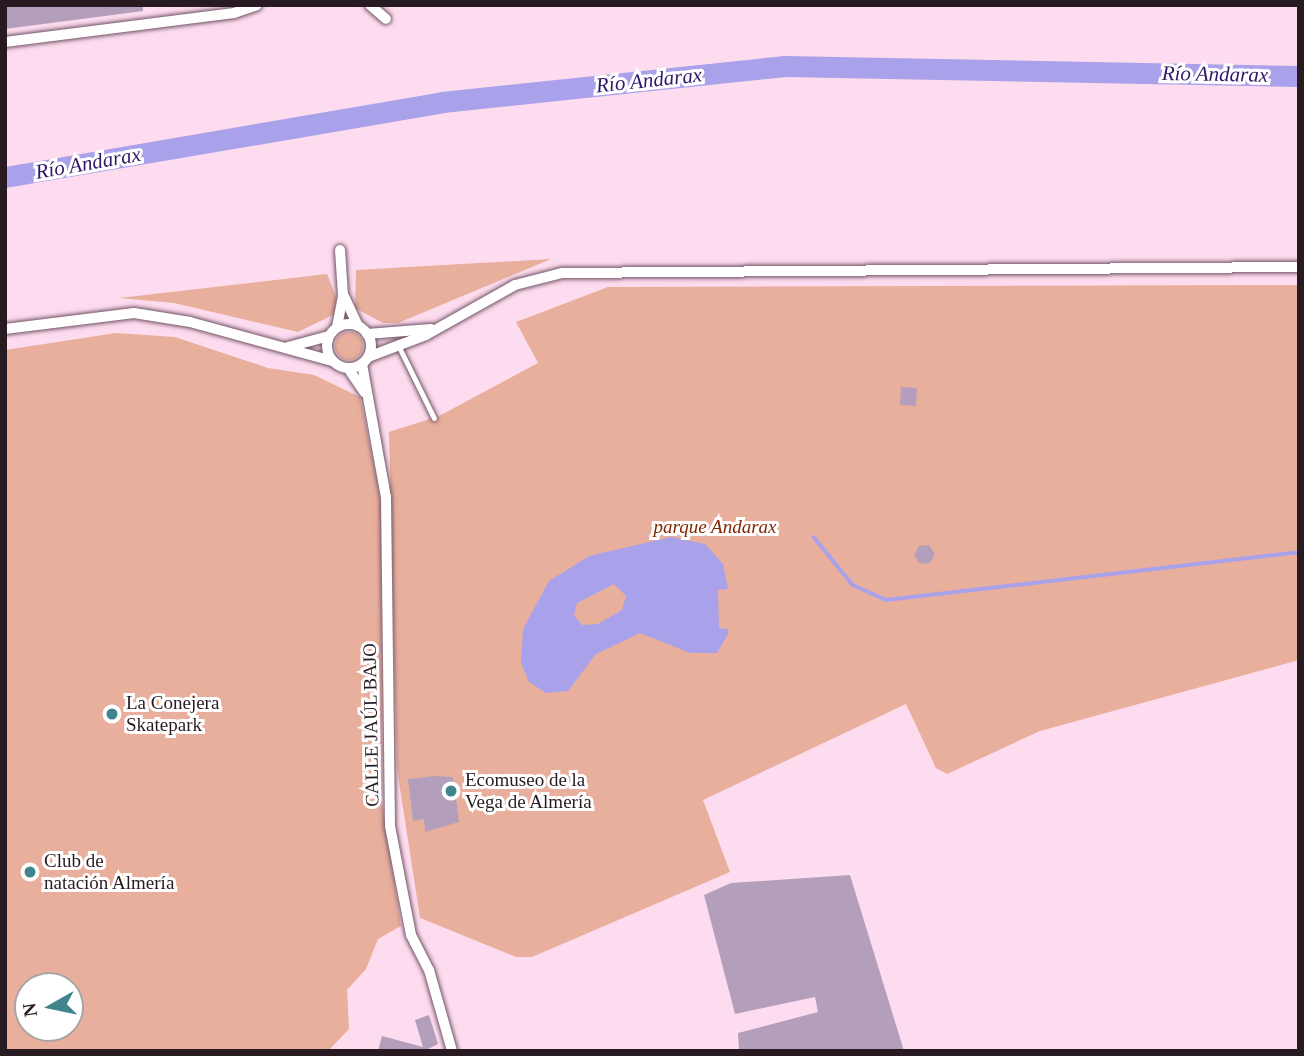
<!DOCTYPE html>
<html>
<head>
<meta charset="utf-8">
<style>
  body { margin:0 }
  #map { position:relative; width:1304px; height:1056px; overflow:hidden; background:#fedcef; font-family:"Times New Roman",serif }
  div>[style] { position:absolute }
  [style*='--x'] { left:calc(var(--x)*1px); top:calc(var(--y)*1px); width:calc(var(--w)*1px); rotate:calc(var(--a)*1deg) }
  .green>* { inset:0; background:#e9af9d }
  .round { border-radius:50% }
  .water>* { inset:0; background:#a9a1e9 }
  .stream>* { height:3.5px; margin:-1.75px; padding:0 1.75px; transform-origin:1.75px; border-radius:1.75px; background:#a9a1e9 }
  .river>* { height:21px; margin:-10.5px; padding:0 10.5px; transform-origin:10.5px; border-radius:10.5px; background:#a9a1e9 }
  .building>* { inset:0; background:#b39fbb }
  .roads { filter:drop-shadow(0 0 2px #715465) drop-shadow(0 0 2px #715465) }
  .lane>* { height:5px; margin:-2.5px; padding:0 2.5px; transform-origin:2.5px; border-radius:2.5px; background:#fff }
  .street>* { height:10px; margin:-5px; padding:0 5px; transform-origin:5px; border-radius:5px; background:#fff }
  .street>.ring { margin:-5px; padding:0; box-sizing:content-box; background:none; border:10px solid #fff; border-radius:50% }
  .dots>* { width:19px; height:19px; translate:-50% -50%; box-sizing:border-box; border:4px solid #fff; border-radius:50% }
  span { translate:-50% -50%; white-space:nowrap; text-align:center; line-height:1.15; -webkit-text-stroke:6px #fff; paint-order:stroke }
  .park-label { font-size:19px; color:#822500; font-style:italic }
  .poi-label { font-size:19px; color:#271b21 }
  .left { translate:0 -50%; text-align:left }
  .street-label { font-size:19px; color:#271b21 }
  .water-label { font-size:21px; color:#2f176a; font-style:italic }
  .frame { position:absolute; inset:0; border:7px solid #271b21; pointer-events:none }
  .north { position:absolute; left:14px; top:972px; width:70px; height:70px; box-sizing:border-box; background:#fff; border:2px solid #a9a4a6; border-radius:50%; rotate:261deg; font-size:19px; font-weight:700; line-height:28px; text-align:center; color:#271b21 }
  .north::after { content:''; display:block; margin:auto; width:24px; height:32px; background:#3e858e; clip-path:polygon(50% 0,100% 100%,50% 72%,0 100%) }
</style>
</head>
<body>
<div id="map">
  <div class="green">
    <i style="clip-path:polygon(551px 259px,398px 323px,383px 323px,355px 308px,356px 270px)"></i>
    <i style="clip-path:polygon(327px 274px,336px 297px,335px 314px,298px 332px,174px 303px,119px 298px)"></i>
    <i style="clip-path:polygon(1299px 285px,1299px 660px,1040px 731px,947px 774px,936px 768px,906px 704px,703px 800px,730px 872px,532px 957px,516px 957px,420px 918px,397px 769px,389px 432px,439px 416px,538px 363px,516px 322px,608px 287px)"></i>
    <i class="round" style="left:335px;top:332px;width:28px;height:28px"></i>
    <i style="clip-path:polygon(evenodd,116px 333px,175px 337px,268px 368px,314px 375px,360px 397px,381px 501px,382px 804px,401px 926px,378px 939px,366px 969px,347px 990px,349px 1029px,328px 1051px,5px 1051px,5px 350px,116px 333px,28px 986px,70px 986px,70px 1028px,28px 1028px,28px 986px)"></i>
  </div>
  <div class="water">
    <i style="clip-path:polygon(evenodd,671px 537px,705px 544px,723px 564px,728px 589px,718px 590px,719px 628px,728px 629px,728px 634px,717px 653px,690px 653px,640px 633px,596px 654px,568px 691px,546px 693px,529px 682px,521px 663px,523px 629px,549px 581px,589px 556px,671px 537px,614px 584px,626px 596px,622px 610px,598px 624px,582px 625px,574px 615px,577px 603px,614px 584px)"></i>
  </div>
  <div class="stream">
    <i style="--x:814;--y:537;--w:62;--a:50.9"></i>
    <i style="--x:853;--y:585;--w:36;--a:24"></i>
    <i style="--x:886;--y:600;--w:416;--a:-6.6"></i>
  </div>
  <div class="river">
    <i style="--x:5;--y:177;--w:443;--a:-9.7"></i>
    <i style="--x:442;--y:102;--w:345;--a:-6"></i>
    <i style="--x:785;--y:66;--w:514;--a:1.11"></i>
  </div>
  <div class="building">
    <i style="clip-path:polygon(5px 5px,143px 5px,143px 11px,5px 29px)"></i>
    <i style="clip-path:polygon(901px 387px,917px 388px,916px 406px,900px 405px)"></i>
    <i style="clip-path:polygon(929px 545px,935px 554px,930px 563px,920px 564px,914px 555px,919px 546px)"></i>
    <i style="clip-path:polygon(434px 776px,453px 777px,459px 822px,425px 832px,424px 819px,413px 821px,408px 779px)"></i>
    <i style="clip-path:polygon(850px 875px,904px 1051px,739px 1051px,738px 1033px,818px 1012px,815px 997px,735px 1014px,704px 895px,731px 883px)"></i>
    <i style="clip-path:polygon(429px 1015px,438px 1044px,424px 1051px,378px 1051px,382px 1036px,423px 1047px,415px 1020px)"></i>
  </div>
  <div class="roads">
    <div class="lane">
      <i style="--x:399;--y:347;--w:79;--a:63.8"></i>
    </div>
    <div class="street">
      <i style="--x:370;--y:5;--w:21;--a:41"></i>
      <i style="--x:5;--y:42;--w:231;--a:-7.2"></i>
      <i style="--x:234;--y:13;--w:24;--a:-19"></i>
      <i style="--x:344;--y:296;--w:33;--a:65"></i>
      <i class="ring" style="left:327px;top:324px;width:34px;height:34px"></i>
      <i style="--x:337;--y:327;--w:32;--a:-79"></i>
      <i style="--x:343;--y:296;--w:46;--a:-93.7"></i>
      <i style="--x:5;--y:329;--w:130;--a:-7.1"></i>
      <i style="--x:134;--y:313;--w:57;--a:9.1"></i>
      <i style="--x:190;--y:322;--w:148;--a:15.3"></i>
      <i style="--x:367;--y:334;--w:64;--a:-4.5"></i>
      <i style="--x:288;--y:347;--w:42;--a:-15"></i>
      <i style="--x:368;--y:357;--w:62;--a:-20.8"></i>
      <i style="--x:426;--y:335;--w:102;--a:-29.3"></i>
      <i style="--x:515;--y:285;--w:49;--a:-14.3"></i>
      <i style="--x:562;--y:273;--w:737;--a:-0.47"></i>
      <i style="--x:362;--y:364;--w:135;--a:79.8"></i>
      <i style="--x:386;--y:497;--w:329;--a:89.3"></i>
      <i style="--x:390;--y:826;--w:111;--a:79.1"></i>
      <i style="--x:411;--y:935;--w:39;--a:63"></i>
      <i style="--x:429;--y:970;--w:84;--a:74.1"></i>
      <i style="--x:348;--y:368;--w:29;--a:56"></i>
    </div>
  </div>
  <div class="dots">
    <i style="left:112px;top:714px;background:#3e858e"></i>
    <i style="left:451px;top:791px;background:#3e858e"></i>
    <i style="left:30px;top:872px;background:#3e858e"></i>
  </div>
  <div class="park-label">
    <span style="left:715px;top:527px">parque Andarax</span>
  </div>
  <div class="poi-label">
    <span class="left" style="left:126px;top:714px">La Conejera<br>Skatepark</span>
    <span class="left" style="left:465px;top:791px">Ecomuseo de la<br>Vega de Almería</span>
    <span class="left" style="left:44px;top:872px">Club de<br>natación Almería</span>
  </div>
  <div class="street-label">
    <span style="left:371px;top:725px;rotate:-91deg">CALLE JAÚL BAJO</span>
  </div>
  <div class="water-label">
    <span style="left:1215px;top:74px;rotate:1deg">Río Andarax</span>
    <span style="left:649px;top:80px;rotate:-6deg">Río Andarax</span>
    <span style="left:88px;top:163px;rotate:-10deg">Río Andarax</span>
  </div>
  <div class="frame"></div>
  <div class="north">N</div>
</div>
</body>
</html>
